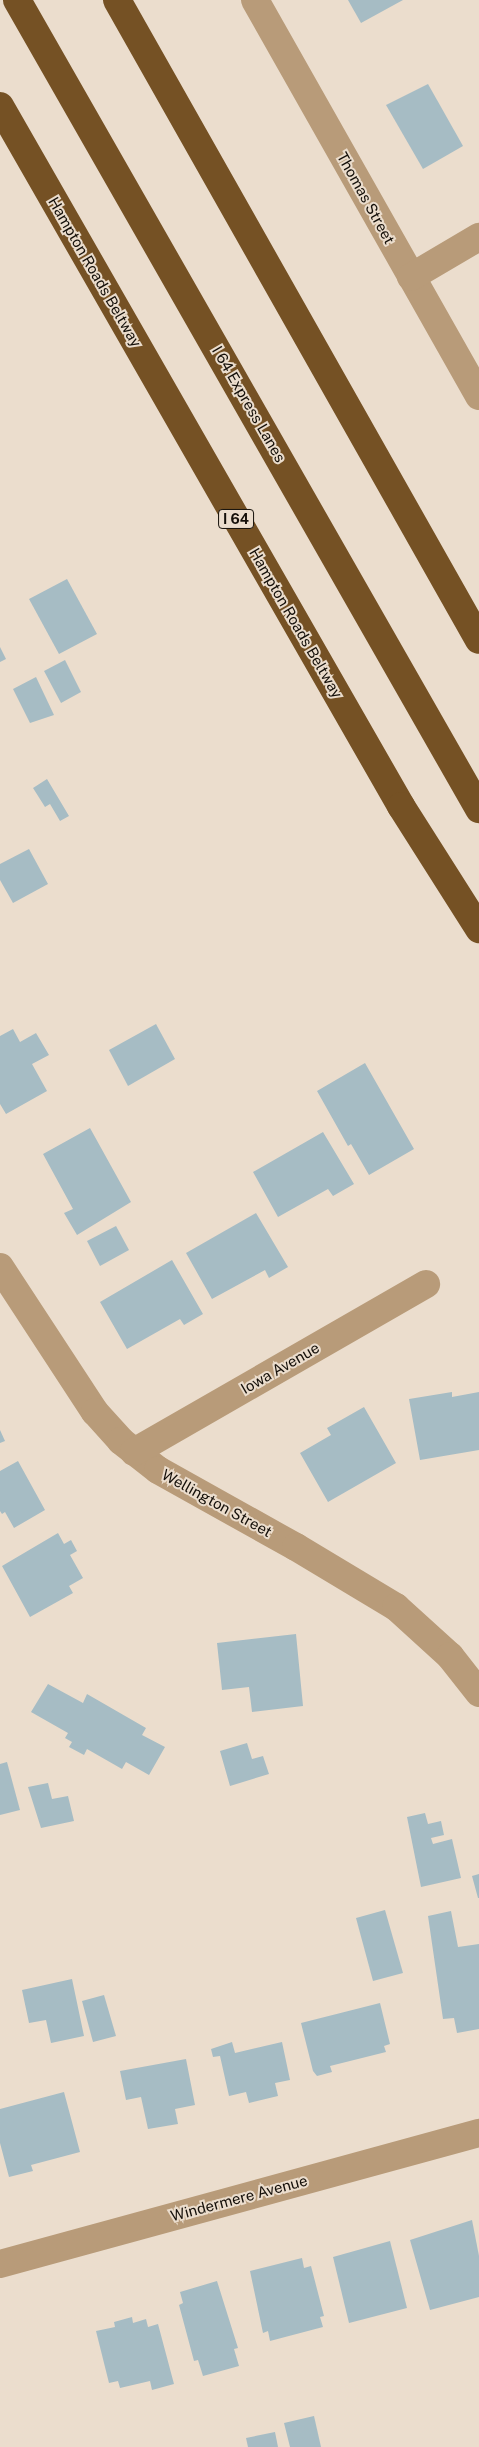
<!DOCTYPE html>
<html>
<head>
<meta charset="utf-8">
<style>
  body { margin:0 }
  #map { position:relative; width:479px; height:2447px; overflow:hidden; background:#ebddcd; font-family:"Public Sans",sans-serif }
  div>[style] { position:absolute }
  [style*='--x'] { left:calc(var(--x)*1px); top:calc(var(--y)*1px); width:calc(var(--w)*1px); rotate:calc(var(--a)*1deg) }
  .building>* { inset:0; background:#a6bcc4 }
  .minor>* { height:28px; margin:-14px; padding:0 14px; transform-origin:14px; border-radius:14px; background:#b89b79 }
  .highway>* { height:28px; margin:-14px; padding:0 14px; transform-origin:14px; border-radius:14px; background:#755124 }
  span { translate:-50% -50%; white-space:nowrap; text-align:center; line-height:1.15; -webkit-text-stroke:4px #ebddcd; paint-order:stroke }
  .shield-label span { padding:1px 4px; background:#ebddcd; border:1px solid; border-radius:4px; -webkit-text-stroke-width:0 }
  .shield-label { font-size:14px; color:#140f09; font-weight:700 }
  .street-label { font-size:15px; color:#140f09 }
</style>
</head>
<body>
<div id="map">
  <div class="building">
    <i style="clip-path:polygon(348px 0,403px 0,361px 23px)"></i>
    <i style="clip-path:polygon(428px 84px,463px 146px,423px 169px,386px 105px)"></i>
    <i style="clip-path:polygon(67px 579px,97px 634px,59px 654px,29px 599px)"></i>
    <i style="clip-path:polygon(0 647px,6px 659px,0 662px)"></i>
    <i style="clip-path:polygon(65px 660px,81px 692px,61px 703px,44px 671px)"></i>
    <i style="clip-path:polygon(36px 677px,54px 715px,30px 723px,13px 689px)"></i>
    <i style="clip-path:polygon(47px 779px,69px 816px,60px 821px,50px 804px,45px 807px,33px 788px)"></i>
    <i style="clip-path:polygon(29px 849px,48px 884px,13px 903px,0 880px,0 864px)"></i>
    <i style="clip-path:polygon(156px 1024px,175px 1059px,128px 1086px,109px 1050px)"></i>
    <i style="clip-path:polygon(13px 1029px,20px 1042px,36px 1033px,49px 1055px,32px 1064px,47px 1091px,6px 1114px,0 1104px,0 1036px)"></i>
    <i style="clip-path:polygon(365px 1063px,414px 1149px,369px 1175px,351px 1144px,348px 1146px,317px 1091px)"></i>
    <i style="clip-path:polygon(90px 1128px,131px 1202px,77px 1235px,64px 1213px,73px 1209px,43px 1154px)"></i>
    <i style="clip-path:polygon(323px 1132px,354px 1184px,333px 1196px,328px 1189px,278px 1217px,253px 1172px)"></i>
    <i style="clip-path:polygon(256px 1213px,288px 1267px,269px 1278px,265px 1270px,212px 1299px,186px 1253px)"></i>
    <i style="clip-path:polygon(116px 1226px,129px 1250px,100px 1266px,87px 1241px)"></i>
    <i style="clip-path:polygon(172px 1260px,203px 1314px,184px 1325px,180px 1319px,127px 1349px,100px 1302px)"></i>
    <i style="clip-path:polygon(452px 1392px,452px 1397px,479px 1392px,479px 1450px,420px 1460px,409px 1399px)"></i>
    <i style="clip-path:polygon(364px 1407px,396px 1463px,328px 1502px,300px 1453px,331px 1435px,327px 1428px)"></i>
    <i style="clip-path:polygon(0 1430px,5px 1441px,0 1443px)"></i>
    <i style="clip-path:polygon(18px 1461px,45px 1510px,14px 1528px,5px 1512px,2px 1514px,0 1511px,0 1471px)"></i>
    <i style="clip-path:polygon(58px 1533px,64px 1544px,71px 1540px,77px 1551px,70px 1555px,83px 1578px,69px 1586px,73px 1593px,30px 1617px,2px 1566px)"></i>
    <i style="clip-path:polygon(296px 1634px,303px 1706px,252px 1712px,249px 1687px,222px 1690px,217px 1643px)"></i>
    <i style="clip-path:polygon(48px 1684px,83px 1703px,87px 1694px,146px 1728px,142px 1735px,165px 1747px,149px 1775px,126px 1762px,122px 1769px,87px 1749px,84px 1755px,69px 1747px,72px 1742px,65px 1738px,68px 1733px,31px 1712px)"></i>
    <i style="clip-path:polygon(247px 1743px,252px 1759px,263px 1756px,269px 1774px,230px 1786px,220px 1751px)"></i>
    <i style="clip-path:polygon(7px 1762px,20px 1810px,0 1815px,0 1764px)"></i>
    <i style="clip-path:polygon(48px 1783px,52px 1799px,68px 1796px,74px 1821px,41px 1828px,28px 1787px)"></i>
    <i style="clip-path:polygon(425px 1813px,428px 1824px,441px 1821px,444px 1835px,431px 1838px,433px 1844px,452px 1839px,461px 1878px,421px 1887px,407px 1817px)"></i>
    <i style="clip-path:polygon(479px 1874px,479px 1898px,478px 1898px,472px 1876px)"></i>
    <i style="clip-path:polygon(385px 1910px,403px 1973px,373px 1981px,356px 1918px)"></i>
    <i style="clip-path:polygon(451px 1911px,458px 1947px,479px 1944px,479px 2029px,457px 2033px,454px 2018px,443px 2019px,428px 1916px)"></i>
    <i style="clip-path:polygon(72px 1979px,84px 2036px,51px 2043px,46px 2020px,29px 2023px,22px 1990px)"></i>
    <i style="clip-path:polygon(104px 1995px,116px 2036px,93px 2042px,82px 2001px)"></i>
    <i style="clip-path:polygon(380px 2003px,390px 2044px,384px 2046px,386px 2052px,330px 2066px,332px 2072px,317px 2076px,313px 2071px,301px 2023px)"></i>
    <i style="clip-path:polygon(232px 2042px,235px 2053px,282px 2042px,290px 2080px,275px 2083px,278px 2096px,249px 2103px,246px 2092px,229px 2096px,220px 2056px,213px 2057px,211px 2049px)"></i>
    <i style="clip-path:polygon(186px 2059px,195px 2105px,175px 2109px,178px 2124px,148px 2129px,141px 2097px,126px 2100px,120px 2071px)"></i>
    <i style="clip-path:polygon(64px 2092px,80px 2152px,31px 2165px,33px 2171px,9px 2177px,0 2143px,0 2109px)"></i>
    <i style="clip-path:polygon(472px 2220px,479px 2256px,479px 2297px,430px 2310px,410px 2240px)"></i>
    <i style="clip-path:polygon(390px 2241px,407px 2308px,349px 2323px,333px 2257px)"></i>
    <i style="clip-path:polygon(302px 2258px,304px 2268px,311px 2266px,324px 2316px,320px 2317px,323px 2327px,270px 2341px,268px 2331px,263px 2333px,250px 2271px)"></i>
    <i style="clip-path:polygon(217px 2281px,238px 2348px,234px 2349px,239px 2366px,203px 2376px,198px 2360px,194px 2361px,179px 2305px,183px 2303px,180px 2292px)"></i>
    <i style="clip-path:polygon(132px 2317px,133px 2323px,146px 2319px,148px 2327px,158px 2324px,174px 2384px,152px 2390px,150px 2381px,120px 2388px,118px 2381px,109px 2383px,96px 2331px,115px 2327px,114px 2322px)"></i>
    <i style="clip-path:polygon(314px 2416px,321px 2447px,290px 2447px,284px 2423px)"></i>
    <i style="clip-path:polygon(275px 2432px,278px 2447px,248px 2447px,246px 2438px)"></i>
  </div>
  <div class="minor">
    <i style="--x:255;--y:0;--w:455;--a:60.5"></i>
    <i style="--x:411;--y:277;--w:79;--a:-30.5"></i>
    <i style="--x:0;--y:1267;--w:173;--a:56.8"></i>
    <i style="--x:95;--y:1412;--w:39;--a:48"></i>
    <i style="--x:121;--y:1441;--w:47;--a:38.1"></i>
    <i style="--x:158;--y:1470;--w:158;--a:29.2"></i>
    <i style="--x:296;--y:1547;--w:117;--a:31"></i>
    <i style="--x:396;--y:1607;--w:73;--a:42.2"></i>
    <i style="--x:450;--y:1656;--w:47;--a:51.9"></i>
    <i style="--x:134;--y:1452;--w:337;--a:-29.9"></i>
    <i style="--x:0;--y:2264;--w:497;--a:-15.3"></i>
  </div>
  <div class="highway">
    <i style="--x:17;--y:0;--w:932;--a:60.27"></i>
    <i style="--x:117;--y:0;--w:735;--a:60.51"></i>
    <i style="--x:0;--y:106;--w:807;--a:60.19"></i>
    <i style="--x:401;--y:806;--w:146;--a:57.6"></i>
  </div>
  <div class="shield-label">
    <span style="left:236px;top:519px">I 64</span>
  </div>
  <div class="street-label">
    <span style="left:366px;top:198px;rotate:61deg">Thomas Street</span>
    <span style="left:95px;top:272px;rotate:60deg">Hampton Roads Beltway</span>
    <span style="left:249px;top:404px;rotate:60deg">I 64 Express Lanes</span>
    <span style="left:296px;top:623px;rotate:60deg">Hampton Roads Beltway</span>
    <span style="left:280px;top:1368px;rotate:-30deg">Iowa Avenue</span>
    <span style="left:217px;top:1503px;rotate:29deg">Wellington Street</span>
    <span style="left:239px;top:2198px;rotate:-15deg">Windermere Avenue</span>
  </div>
</div>
</body>
</html>
